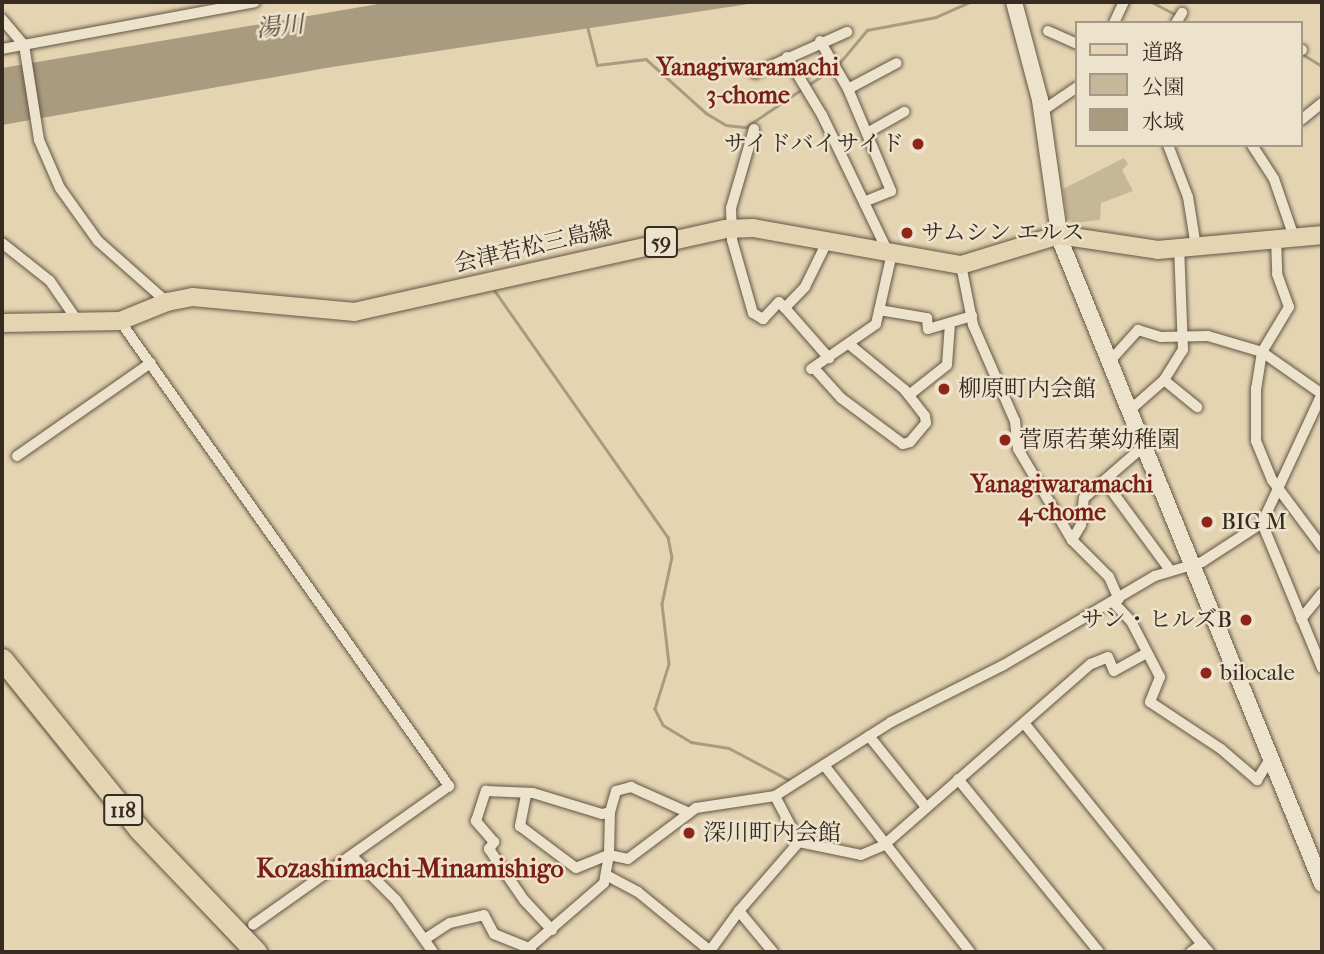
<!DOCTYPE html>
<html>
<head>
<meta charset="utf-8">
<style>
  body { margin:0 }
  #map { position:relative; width:1324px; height:954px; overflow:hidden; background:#e4d4b2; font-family:"IM FELL French Canon","Noto Serif JP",serif }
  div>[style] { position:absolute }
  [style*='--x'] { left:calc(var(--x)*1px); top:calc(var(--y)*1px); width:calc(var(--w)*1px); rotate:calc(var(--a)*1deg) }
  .green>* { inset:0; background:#c6b799 }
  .water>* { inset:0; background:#a99b80 }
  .stream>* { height:2.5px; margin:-1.25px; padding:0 1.25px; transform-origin:1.25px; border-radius:1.25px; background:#a99b80 }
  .roads { filter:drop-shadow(0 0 2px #625544) drop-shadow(0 0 2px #625544) }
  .street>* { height:10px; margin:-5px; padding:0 5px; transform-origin:5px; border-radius:5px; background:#ede3cd }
  .secondary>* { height:16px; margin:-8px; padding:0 8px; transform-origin:8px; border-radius:8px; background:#ede3cd }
  .primary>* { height:18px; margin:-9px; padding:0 9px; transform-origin:9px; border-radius:9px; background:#e4d4b2 }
  .highway>* { height:21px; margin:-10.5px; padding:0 10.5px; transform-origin:10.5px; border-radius:10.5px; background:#e4d4b2 }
  .dots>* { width:19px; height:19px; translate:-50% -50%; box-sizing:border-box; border:4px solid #ede3cd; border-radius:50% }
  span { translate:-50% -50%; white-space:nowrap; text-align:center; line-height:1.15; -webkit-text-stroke:5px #ede3cd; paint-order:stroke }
  .shield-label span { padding:2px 5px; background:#ede3cd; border:2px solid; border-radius:5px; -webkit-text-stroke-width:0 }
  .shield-label { font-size:21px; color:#362b20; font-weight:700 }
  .poi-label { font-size:23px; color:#362b20 }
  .right { translate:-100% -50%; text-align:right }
  .left { translate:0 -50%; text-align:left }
  .street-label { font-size:23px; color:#362b20 }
  .water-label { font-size:24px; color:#534738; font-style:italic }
  .neighbourhood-label { font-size:24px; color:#7a1f14; font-weight:700 }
  .quarter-label { font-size:26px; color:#7a1f14; font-weight:700 }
  .frame { position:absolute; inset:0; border:4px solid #362b20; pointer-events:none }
  .legend { position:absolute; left:1075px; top:21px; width:228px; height:126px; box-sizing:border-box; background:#ede3cd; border:2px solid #a49988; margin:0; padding:9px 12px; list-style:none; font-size:21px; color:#362b20 }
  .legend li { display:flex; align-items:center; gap:14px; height:35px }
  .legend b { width:35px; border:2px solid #a49988 }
</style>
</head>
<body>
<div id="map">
  <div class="green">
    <i style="clip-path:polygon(1124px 158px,1128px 164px,1122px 170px,1133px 191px,1101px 203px,1100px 220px,1074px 223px,1067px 218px,1063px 189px)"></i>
    <i style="clip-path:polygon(2px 660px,254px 952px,239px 952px,90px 789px,2px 679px)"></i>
  </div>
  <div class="water">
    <i style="clip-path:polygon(390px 2px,762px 2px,332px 67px,2px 125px,2px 68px)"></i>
  </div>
  <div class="stream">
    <i style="--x:1023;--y:2;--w:11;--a:0"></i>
    <i style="--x:1152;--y:2;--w:30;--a:28"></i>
    <i style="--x:588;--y:28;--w:38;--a:76"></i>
    <i style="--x:597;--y:65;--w:49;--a:-7"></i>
    <i style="--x:646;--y:59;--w:81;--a:42"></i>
    <i style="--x:706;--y:113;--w:23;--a:31"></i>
    <i style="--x:726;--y:125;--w:20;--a:6"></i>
    <i style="--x:746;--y:127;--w:68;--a:-34.2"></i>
    <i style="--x:1301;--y:53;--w:25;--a:32"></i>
    <i style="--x:837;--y:66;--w:47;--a:-50.2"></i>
    <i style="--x:867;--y:30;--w:70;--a:-10.7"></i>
    <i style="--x:936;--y:17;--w:36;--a:-24"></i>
    <i style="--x:808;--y:85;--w:27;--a:-33"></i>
    <i style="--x:495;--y:291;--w:301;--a:54.9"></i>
    <i style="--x:668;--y:537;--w:20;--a:79"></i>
    <i style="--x:672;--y:557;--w:48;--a:102"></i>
    <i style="--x:662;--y:604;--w:60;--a:83.3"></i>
    <i style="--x:669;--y:664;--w:47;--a:107.3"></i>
    <i style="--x:655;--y:709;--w:18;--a:63"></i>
    <i style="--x:663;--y:725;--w:33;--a:31"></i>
    <i style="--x:691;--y:742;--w:38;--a:9"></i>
    <i style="--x:729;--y:748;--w:70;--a:28"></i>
  </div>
  <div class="roads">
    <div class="street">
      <i style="--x:2;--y:19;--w:34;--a:50"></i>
      <i style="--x:24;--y:45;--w:96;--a:81"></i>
      <i style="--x:39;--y:140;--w:52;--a:66.4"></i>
      <i style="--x:60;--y:188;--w:65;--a:54.4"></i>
      <i style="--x:98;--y:241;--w:92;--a:41.5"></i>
      <i style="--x:1114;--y:23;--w:23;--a:-65"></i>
      <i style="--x:1176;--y:23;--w:12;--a:-59"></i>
      <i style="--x:1048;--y:31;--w:32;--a:24"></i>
      <i style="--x:820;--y:41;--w:56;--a:59.7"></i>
      <i style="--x:848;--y:89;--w:111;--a:67.1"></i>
      <i style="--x:891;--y:191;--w:27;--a:158"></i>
      <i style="--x:2;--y:49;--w:257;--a:-10.5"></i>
      <i style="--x:1301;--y:50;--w:1;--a:0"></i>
      <i style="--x:787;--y:57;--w:68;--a:58.9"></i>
      <i style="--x:822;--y:115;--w:152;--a:64.3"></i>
      <i style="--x:755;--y:73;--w:101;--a:-24"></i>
      <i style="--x:848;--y:89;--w:55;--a:-28"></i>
      <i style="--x:1042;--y:111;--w:42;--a:-34.4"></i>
      <i style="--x:1301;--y:120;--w:27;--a:-39"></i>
      <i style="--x:754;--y:129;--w:82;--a:106.2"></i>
      <i style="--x:731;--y:208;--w:32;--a:88"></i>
      <i style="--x:732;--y:240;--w:76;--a:74"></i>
      <i style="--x:753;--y:313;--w:12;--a:31"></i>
      <i style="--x:763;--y:319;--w:23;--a:-47"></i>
      <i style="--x:779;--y:302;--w:8;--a:45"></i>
      <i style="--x:867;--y:133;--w:43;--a:-29.6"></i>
      <i style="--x:1168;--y:145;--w:56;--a:69"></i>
      <i style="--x:1188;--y:197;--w:51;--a:80.9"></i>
      <i style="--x:1252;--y:145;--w:40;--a:57.1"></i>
      <i style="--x:1274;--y:179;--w:61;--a:71"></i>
      <i style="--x:1276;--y:238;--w:36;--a:88"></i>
      <i style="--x:1277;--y:274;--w:35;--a:70"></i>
      <i style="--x:1289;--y:307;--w:52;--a:121"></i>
      <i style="--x:1262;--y:352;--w:36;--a:99"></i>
      <i style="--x:1256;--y:388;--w:53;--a:90"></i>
      <i style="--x:1256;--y:441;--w:42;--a:67.7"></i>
      <i style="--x:1272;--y:480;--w:84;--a:53.3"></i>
      <i style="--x:827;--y:242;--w:50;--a:116.1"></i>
      <i style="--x:805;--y:287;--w:29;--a:134"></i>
      <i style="--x:785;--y:308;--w:67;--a:48.7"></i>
      <i style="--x:2;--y:243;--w:61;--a:38.4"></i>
      <i style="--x:50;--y:281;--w:51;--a:55.4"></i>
      <i style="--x:961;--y:265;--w:61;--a:78.7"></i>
      <i style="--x:973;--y:325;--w:105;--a:66.4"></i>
      <i style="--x:1015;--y:421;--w:28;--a:84"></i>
      <i style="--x:1018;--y:449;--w:106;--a:59.3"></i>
      <i style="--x:1072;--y:540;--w:52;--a:45"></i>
      <i style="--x:1109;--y:577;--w:24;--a:66"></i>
      <i style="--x:879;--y:310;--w:49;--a:9.5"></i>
      <i style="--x:927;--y:318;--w:11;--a:85"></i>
      <i style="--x:928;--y:329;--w:46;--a:-16.5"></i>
      <i style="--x:120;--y:321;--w:570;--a:54.72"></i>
      <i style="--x:449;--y:786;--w:240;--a:144.7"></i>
      <i style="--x:1110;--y:361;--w:42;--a:-47.9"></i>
      <i style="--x:1138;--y:330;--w:24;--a:17"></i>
      <i style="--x:1161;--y:337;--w:47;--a:-1.2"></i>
      <i style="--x:1208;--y:336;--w:56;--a:16.5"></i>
      <i style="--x:1262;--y:352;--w:73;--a:35"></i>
      <i style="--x:814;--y:368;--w:40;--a:48"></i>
      <i style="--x:841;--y:398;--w:77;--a:36.6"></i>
      <i style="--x:903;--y:444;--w:7;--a:-16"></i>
      <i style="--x:910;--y:442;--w:25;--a:-50"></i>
      <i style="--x:926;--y:423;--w:7;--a:-98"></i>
      <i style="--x:925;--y:416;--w:33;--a:-128"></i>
      <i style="--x:905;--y:390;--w:72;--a:-140.6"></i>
      <i style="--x:811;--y:369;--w:79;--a:-34.7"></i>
      <i style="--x:876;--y:324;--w:73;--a:-77.3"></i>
      <i style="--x:1164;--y:380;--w:43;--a:39.3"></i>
      <i style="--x:909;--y:395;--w:48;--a:-38.3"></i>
      <i style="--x:947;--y:365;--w:42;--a:-85.9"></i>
      <i style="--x:1130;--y:410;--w:45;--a:-41.4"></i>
      <i style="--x:1164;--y:380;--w:36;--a:-58"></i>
      <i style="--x:1183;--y:350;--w:102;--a:-92.2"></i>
      <i style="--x:17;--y:456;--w:163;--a:-34.8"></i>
      <i style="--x:1106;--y:483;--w:108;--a:53.7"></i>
      <i style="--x:1262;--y:523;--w:157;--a:67.5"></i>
      <i style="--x:1072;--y:540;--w:17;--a:-59"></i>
      <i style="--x:1081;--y:525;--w:27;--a:-84"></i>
      <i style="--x:1084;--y:498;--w:81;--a:-41"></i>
      <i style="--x:1114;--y:603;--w:25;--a:47"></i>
      <i style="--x:1131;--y:621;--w:63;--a:62.6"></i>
      <i style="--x:1160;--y:677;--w:27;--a:112"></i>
      <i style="--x:1150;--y:702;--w:85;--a:33.5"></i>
      <i style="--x:1221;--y:749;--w:48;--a:40.7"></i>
      <i style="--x:1257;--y:780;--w:26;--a:-58"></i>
      <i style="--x:1301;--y:619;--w:33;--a:-51"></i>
      <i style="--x:1024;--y:723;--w:284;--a:51.2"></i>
      <i style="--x:869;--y:736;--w:90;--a:51.3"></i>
      <i style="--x:824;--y:765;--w:237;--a:52"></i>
      <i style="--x:958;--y:779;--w:223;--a:50.8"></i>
      <i style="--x:526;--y:795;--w:32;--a:101"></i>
      <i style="--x:520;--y:826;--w:70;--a:36.9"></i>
      <i style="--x:576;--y:868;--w:35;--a:-22"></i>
      <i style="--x:609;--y:855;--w:43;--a:-88.7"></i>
      <i style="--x:775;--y:796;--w:52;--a:62.4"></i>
      <i style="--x:352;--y:856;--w:62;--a:45"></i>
      <i style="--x:396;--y:900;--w:64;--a:54.6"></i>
      <i style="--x:608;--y:876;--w:34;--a:28"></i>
      <i style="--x:638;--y:892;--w:93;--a:39.3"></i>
      <i style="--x:552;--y:930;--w:41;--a:-133"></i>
      <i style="--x:524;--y:900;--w:62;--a:-124.5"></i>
      <i style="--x:489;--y:849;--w:9;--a:-54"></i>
      <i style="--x:494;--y:842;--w:28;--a:-131"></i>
      <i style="--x:476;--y:821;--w:32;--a:-72"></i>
      <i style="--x:486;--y:791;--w:47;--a:2.4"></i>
      <i style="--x:533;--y:793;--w:72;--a:16.9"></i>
      <i style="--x:602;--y:814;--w:8;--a:-14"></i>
      <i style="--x:610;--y:812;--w:22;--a:-74"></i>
      <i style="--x:616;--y:791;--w:16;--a:-15"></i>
      <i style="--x:631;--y:787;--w:61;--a:24.1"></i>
      <i style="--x:425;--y:939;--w:30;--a:-33"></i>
      <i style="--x:450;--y:923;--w:35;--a:-13"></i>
      <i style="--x:484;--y:915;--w:21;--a:62"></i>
      <i style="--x:494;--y:934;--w:38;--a:22"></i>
      <i style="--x:532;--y:952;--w:5;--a:-127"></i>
      <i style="--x:529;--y:948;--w:99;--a:-40.9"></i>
      <i style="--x:604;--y:883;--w:28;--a:-80"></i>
      <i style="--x:609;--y:855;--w:19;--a:12"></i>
      <i style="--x:628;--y:859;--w:85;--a:-36.9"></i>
      <i style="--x:696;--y:808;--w:80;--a:-8.6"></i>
      <i style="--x:775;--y:796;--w:138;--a:-32.5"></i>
      <i style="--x:891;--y:722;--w:124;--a:-26.8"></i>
      <i style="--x:1002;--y:666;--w:178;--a:-30.5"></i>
      <i style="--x:1155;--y:576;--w:49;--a:-16.6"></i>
      <i style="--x:1202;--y:562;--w:72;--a:-33"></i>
      <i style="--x:1262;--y:523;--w:142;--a:-65.1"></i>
      <i style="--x:709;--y:952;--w:51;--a:-53.8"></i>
      <i style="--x:773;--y:952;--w:53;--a:-129.7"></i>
      <i style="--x:739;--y:911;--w:91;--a:-49"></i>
      <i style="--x:799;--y:842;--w:63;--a:11.8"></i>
      <i style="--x:861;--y:855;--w:25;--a:-23"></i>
      <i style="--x:884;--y:845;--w:275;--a:-41.2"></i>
      <i style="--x:1091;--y:664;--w:18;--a:-22"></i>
      <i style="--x:1108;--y:657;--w:15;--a:67"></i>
      <i style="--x:1114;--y:671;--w:35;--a:-29"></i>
      <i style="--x:1191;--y:952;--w:14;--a:-36"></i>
      <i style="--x:1202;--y:944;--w:11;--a:49"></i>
    </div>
    <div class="secondary">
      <i style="--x:1014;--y:2;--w:101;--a:75.1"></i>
      <i style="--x:1040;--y:100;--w:141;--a:81.9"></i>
      <i style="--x:1060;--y:240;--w:695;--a:67.86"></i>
    </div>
    <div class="primary">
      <i style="--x:2;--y:323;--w:118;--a:-1"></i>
      <i style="--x:120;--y:321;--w:51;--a:-22"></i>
      <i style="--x:167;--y:302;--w:26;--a:-11"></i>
      <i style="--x:193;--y:297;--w:162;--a:5.3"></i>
      <i style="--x:354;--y:312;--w:380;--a:-12.6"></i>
      <i style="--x:725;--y:229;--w:28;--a:-2"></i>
      <i style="--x:753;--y:228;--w:211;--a:10.1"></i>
      <i style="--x:961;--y:265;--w:102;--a:-17"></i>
      <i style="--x:1059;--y:235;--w:100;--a:8.6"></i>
      <i style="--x:1158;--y:250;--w:165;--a:-5.2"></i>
    </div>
    <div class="highway">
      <i style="--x:2;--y:659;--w:218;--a:51.1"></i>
      <i style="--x:139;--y:829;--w:170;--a:46.4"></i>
    </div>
  </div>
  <div class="dots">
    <i style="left:918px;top:144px;background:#8f2418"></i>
    <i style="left:907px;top:233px;background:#8f2418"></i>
    <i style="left:944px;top:389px;background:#8f2418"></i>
    <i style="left:1005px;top:440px;background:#8f2418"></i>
    <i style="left:1207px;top:522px;background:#8f2418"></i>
    <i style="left:1246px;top:620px;background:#8f2418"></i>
    <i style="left:1206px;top:673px;background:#8f2418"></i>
    <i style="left:689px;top:833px;background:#8f2418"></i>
  </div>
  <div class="shield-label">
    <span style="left:661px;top:242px">59</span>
    <span style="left:123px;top:810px">118</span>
  </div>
  <div class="poi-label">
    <span class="right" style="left:904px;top:144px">サイドバイサイド</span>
    <span class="left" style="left:921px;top:233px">サムシン エルス</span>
    <span class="left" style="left:958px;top:389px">柳原町内会館</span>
    <span class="left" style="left:1019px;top:440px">菅原若葉幼稚園</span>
    <span class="left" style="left:1221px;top:522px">BIG M</span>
    <span class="right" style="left:1232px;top:620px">サン・ヒルズB</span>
    <span class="left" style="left:1220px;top:673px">bilocale</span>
    <span class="left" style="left:703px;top:833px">深川町内会館</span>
  </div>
  <div class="street-label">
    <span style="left:533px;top:247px;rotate:-13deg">会津若松三島線</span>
  </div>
  <div class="water-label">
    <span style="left:280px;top:27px;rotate:-6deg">湯川</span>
  </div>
  <div class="neighbourhood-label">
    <span style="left:748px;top:82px">Yanagiwaramachi<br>3-chome</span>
    <span style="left:1062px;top:499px">Yanagiwaramachi<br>4-chome</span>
  </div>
  <div class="quarter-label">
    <span style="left:410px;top:869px">Kozashimachi-Minamishigo</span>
  </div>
  <div class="frame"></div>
  <ul class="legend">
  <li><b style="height:9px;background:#e4d4b2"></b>道路</li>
  <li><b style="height:19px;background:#c6b799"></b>公園</li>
  <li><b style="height:19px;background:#a99b80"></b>水域</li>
  </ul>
</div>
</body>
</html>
